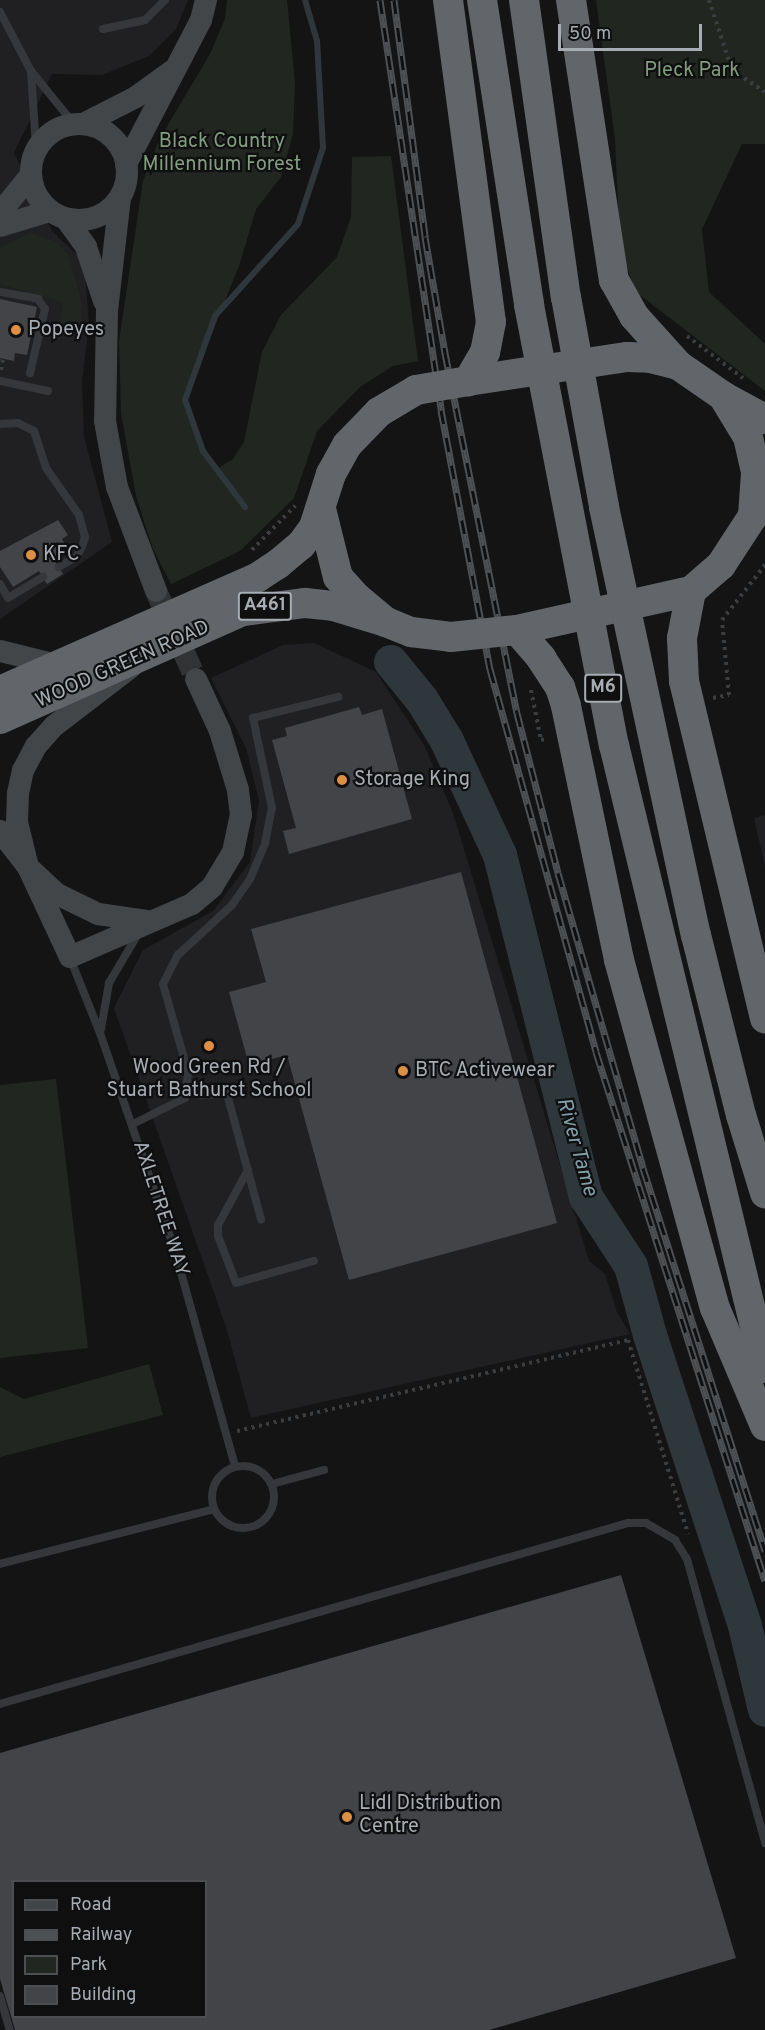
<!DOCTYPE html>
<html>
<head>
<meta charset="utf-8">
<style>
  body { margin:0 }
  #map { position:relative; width:765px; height:2030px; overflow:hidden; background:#141415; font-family:Overpass,sans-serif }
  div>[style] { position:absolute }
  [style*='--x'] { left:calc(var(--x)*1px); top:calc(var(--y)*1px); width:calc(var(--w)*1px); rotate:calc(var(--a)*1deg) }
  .built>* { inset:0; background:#202022 }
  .green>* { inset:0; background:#212720 }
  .stream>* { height:6px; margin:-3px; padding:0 3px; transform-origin:3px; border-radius:3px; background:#2e383c }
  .river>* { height:34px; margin:-17px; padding:0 17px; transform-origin:17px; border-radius:17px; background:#2e383c }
  .building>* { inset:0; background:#434448 }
  .secondary-tunnel>* { height:22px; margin-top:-11px; transform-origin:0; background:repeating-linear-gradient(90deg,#313335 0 22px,transparent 0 33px) }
  .path>* { height:4px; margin-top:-2px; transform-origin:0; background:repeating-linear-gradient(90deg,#3b3e41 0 3px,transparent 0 7.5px) }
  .lane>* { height:8px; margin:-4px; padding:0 4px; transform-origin:4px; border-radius:4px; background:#35373a }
  .lane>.ring { margin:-4px; padding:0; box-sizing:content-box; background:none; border:8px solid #35373a; border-radius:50% }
  .secondary>* { height:22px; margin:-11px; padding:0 11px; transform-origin:11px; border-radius:11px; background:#434649 }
  .secondary>.ring { margin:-11px; padding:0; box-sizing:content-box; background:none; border:22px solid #434649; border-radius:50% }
  .highway>* { height:30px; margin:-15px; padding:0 15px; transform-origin:15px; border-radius:15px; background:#62656a }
  .rail>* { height:7px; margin-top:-3.5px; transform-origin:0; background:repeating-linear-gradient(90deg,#0f0f10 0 14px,#4e5154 0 28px); box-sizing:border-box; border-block:2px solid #4e5154 }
  .highway-bridge>* { height:30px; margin:-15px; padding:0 15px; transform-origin:15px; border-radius:15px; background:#62656a }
  .dots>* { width:16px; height:16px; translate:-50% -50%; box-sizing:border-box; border:3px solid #0f0f10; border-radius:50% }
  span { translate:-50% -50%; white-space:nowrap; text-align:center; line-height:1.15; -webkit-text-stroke:4.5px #0f0f10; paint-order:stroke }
  .shield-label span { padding:2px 4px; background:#0f0f10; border:2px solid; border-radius:4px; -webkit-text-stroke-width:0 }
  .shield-label { font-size:18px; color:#a7adb4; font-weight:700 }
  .park-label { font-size:20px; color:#839d80 }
  .poi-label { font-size:20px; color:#a7adb4 }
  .left { translate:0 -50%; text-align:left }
  .street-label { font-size:20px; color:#a7adb4 }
  .water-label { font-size:21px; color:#829fab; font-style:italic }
  .legend { position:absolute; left:12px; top:1880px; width:195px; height:138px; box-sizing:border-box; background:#0f0f10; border:2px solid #4c4e52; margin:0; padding:8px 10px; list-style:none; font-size:18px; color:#a7adb4 }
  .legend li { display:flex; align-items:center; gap:12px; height:30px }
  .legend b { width:30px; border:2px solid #4c4e52 }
  .scale { position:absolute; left:558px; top:24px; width:144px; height:27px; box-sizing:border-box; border:3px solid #a7adb4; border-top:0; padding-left:8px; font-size:18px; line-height:21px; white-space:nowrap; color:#a7adb4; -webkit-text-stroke:4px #0f0f10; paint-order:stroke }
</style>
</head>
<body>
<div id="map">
  <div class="built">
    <i style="clip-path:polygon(0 0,188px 0,176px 29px,149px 56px,102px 75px,52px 74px,14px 153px,52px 231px,84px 261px,89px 325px,82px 381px,84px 437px,112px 542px,0 619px)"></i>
    <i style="clip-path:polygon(314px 643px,376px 672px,424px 745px,453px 813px,589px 1261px,605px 1274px,617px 1312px,630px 1334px,251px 1418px,226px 1327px,114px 1008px,143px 950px,213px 911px,250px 862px,259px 800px,246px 748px,211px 678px,283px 645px)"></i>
    <i style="clip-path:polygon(765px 815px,765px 866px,754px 818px)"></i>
  </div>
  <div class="green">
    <i style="clip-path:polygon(227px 0,287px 0,295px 83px,293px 134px,281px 177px,256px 209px,239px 266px,185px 400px,203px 451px,217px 469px,233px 459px,244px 442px,262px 352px,281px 315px,337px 257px,351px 217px,352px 157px,391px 156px,418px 361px,393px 366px,360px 387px,317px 431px,294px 498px,240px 551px,171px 584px,153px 549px,136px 496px,121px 413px,119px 341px,143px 181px,159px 140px,210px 54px,225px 19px)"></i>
    <i style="clip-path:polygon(596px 0,765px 0,765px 144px,742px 144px,702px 229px,709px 292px,765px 344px,765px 391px,636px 292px,620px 249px,615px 139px)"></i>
    <i style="clip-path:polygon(30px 233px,57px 242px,68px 255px,81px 299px,81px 330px,60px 324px,63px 302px,0 284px,0 248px)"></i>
    <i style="clip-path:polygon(56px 1079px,88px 1348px,0 1358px,0 1085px)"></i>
    <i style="clip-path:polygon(149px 1364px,163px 1415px,0 1457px,0 1387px,24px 1399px)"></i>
  </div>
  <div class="stream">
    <i style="--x:245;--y:507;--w:70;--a:-126.9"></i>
    <i style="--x:203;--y:451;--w:54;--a:-109.4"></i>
    <i style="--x:185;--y:400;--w:89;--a:-70.3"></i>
    <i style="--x:215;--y:316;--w:124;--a:-47.9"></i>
    <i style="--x:298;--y:224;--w:80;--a:-71.8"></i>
    <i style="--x:323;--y:148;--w:107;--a:-93.2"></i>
    <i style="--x:317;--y:41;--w:43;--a:-106.3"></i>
  </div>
  <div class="river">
    <i style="--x:391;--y:662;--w:49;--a:50.8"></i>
    <i style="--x:422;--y:700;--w:48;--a:58.6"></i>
    <i style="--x:447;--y:741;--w:126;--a:65.1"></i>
    <i style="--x:500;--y:855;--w:353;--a:75.9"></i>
    <i style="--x:586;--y:1197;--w:82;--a:56.9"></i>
    <i style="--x:631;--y:1266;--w:72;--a:74.6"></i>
    <i style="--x:650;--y:1335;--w:306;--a:71.9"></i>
    <i style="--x:745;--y:1626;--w:86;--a:76.6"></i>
  </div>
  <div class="building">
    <i style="clip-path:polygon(0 299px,37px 307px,27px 355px,15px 353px,14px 361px,0 358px)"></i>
    <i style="clip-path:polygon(58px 520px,68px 535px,62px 539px,69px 551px,54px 560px,63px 574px,47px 584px,39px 571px,13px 587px,0 567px,0 551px)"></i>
    <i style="clip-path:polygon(359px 707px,362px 715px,382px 709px,412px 819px,289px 854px,283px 831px,296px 828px,272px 740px,287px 736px,285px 728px)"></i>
    <i style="clip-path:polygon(461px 872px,557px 1223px,349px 1280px,287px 1055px,249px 1065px,229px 992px,266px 982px,251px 929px)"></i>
    <i style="clip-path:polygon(evenodd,621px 1575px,736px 1958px,489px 2030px,15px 2030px,0 1979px,0 1753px,621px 1575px,14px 1882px,206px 1882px,206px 2016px,14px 2016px,14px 1882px)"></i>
  </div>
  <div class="secondary-tunnel">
    <i style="--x:156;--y:591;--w:97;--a:65.6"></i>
  </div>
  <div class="path">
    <i style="--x:709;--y:0;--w:67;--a:71.8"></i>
    <i style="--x:730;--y:64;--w:13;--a:51"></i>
    <i style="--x:738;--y:74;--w:32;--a:34"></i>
    <i style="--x:687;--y:336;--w:70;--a:36.9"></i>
    <i style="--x:1;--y:370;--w:11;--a:-80"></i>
    <i style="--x:252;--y:550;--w:62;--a:-45.7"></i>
    <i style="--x:531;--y:690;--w:51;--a:78.7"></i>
    <i style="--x:541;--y:740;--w:7;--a:-16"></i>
    <i style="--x:713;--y:698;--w:16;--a:-11"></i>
    <i style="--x:729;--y:695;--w:75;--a:-95.3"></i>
    <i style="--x:722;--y:620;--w:70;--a:-52"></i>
    <i style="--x:237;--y:1431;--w:401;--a:-13.1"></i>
    <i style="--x:628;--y:1340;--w:203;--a:72.8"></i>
  </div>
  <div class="lane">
    <i style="--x:0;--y:12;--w:67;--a:62.3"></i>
    <i style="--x:31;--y:71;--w:78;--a:86.3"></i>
    <i style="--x:103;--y:29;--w:43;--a:-12.1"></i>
    <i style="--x:145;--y:20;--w:28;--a:-45"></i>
    <i style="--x:31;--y:71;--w:68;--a:50.9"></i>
    <i style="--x:0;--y:292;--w:39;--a:10"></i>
    <i style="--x:38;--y:299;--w:12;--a:55"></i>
    <i style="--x:45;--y:309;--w:66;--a:103.2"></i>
    <i style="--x:0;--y:381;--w:49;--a:11.8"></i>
    <i style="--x:0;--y:424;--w:18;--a:-3"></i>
    <i style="--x:18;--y:423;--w:18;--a:27"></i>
    <i style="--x:34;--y:431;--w:39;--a:72"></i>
    <i style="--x:46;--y:468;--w:57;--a:54.9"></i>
    <i style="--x:79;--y:515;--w:23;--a:75"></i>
    <i style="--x:85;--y:537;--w:10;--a:107"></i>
    <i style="--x:82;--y:547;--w:12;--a:121"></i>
    <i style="--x:76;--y:557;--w:20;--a:150"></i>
    <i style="--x:0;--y:584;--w:16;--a:60"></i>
    <i style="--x:8;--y:598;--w:41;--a:-31"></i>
    <i style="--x:70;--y:958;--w:81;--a:68.2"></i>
    <i style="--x:100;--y:1033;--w:231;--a:71"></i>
    <i style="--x:175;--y:1251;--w:223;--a:74.4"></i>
    <i style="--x:101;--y:1029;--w:47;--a:-80.1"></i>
    <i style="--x:109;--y:983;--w:57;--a:-59.4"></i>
    <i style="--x:190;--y:1084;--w:16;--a:45"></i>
    <i style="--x:201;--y:1095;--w:26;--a:-2"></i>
    <i style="--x:227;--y:1094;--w:130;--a:74.8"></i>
    <i style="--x:133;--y:1124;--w:58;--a:-26.6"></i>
    <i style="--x:185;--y:1098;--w:26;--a:-83"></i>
    <i style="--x:188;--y:1072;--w:91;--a:-105.9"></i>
    <i style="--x:163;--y:984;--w:33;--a:-63"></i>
    <i style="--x:178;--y:955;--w:74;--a:-42.8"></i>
    <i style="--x:232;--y:905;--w:32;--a:-55"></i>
    <i style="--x:250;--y:879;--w:39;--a:-67"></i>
    <i style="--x:265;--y:843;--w:36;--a:-79"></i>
    <i style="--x:272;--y:808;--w:92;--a:-101.9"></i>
    <i style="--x:253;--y:718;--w:88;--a:-13.9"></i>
    <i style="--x:248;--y:1170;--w:63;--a:118.6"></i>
    <i style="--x:218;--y:1225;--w:11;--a:90"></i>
    <i style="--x:218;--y:1236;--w:50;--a:69"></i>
    <i style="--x:236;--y:1283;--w:81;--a:-15.8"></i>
    <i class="ring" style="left:212px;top:1466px;width:54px;height:54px"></i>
    <i style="--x:272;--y:1484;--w:54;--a:-15.1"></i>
    <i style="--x:0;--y:1564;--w:221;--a:-14.4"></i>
    <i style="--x:0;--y:1704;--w:654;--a:-16.08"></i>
    <i style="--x:628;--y:1523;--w:18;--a:0"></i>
    <i style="--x:646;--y:1523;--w:34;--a:30"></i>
    <i style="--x:675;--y:1540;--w:22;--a:58"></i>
    <i style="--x:687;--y:1559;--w:295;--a:74.6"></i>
    <i style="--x:0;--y:1996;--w:35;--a:74"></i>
  </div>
  <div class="secondary">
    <i class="ring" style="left:31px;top:124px;width:74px;height:74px"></i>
    <i style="--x:83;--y:124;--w:59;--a:-27"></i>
    <i style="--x:136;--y:97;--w:44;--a:-35.8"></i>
    <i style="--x:126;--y:164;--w:162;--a:-62.5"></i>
    <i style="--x:201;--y:20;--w:21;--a:-76"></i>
    <i style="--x:120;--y:198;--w:113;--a:96.6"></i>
    <i style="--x:107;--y:310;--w:111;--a:91"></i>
    <i style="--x:105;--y:421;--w:67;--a:79.7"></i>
    <i style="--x:117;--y:487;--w:111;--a:69.4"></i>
    <i style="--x:0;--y:213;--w:48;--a:-51"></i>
    <i style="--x:66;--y:219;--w:34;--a:54"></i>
    <i style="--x:86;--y:247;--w:57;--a:71.6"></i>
    <i style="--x:0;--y:226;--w:52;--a:-16.7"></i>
    <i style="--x:0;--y:651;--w:59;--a:13.8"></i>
    <i style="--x:131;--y:667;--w:97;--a:142.5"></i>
    <i style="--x:54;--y:726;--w:27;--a:132"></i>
    <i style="--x:36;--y:746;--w:27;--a:118"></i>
    <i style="--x:23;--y:770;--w:24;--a:102"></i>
    <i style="--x:18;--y:793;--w:29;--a:92"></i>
    <i style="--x:17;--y:822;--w:46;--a:76.3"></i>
    <i style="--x:28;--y:867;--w:99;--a:65"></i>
    <i style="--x:70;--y:957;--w:133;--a:-23.5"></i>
    <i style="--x:192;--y:904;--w:26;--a:-40"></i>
    <i style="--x:212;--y:887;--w:41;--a:-59"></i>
    <i style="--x:233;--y:852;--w:38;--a:-78"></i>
    <i style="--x:241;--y:815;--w:25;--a:-97"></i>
    <i style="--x:238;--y:790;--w:62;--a:-107"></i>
    <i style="--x:220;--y:731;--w:57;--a:-114.8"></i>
    <i style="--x:0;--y:831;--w:46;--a:52.1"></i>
    <i style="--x:28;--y:867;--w:40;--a:43"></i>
    <i style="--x:57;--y:894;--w:46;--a:26"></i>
    <i style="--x:98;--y:914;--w:49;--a:8.1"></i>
  </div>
  <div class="highway">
    <i style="--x:448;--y:0;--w:325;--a:82.4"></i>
    <i style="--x:491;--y:322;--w:31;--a:101"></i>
    <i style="--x:485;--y:352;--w:34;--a:120"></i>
    <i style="--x:571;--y:0;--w:283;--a:81.3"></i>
    <i style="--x:614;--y:280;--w:41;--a:60.9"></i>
    <i style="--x:634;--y:316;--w:66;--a:48.1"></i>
    <i style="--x:468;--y:381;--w:161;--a:-8.6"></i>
    <i style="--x:627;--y:357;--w:23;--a:2"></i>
    <i style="--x:650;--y:358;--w:29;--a:14"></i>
    <i style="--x:678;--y:365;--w:55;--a:34.6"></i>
    <i style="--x:723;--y:396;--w:48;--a:58.6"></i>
    <i style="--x:748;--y:437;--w:37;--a:77"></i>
    <i style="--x:756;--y:473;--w:43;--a:94"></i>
    <i style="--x:753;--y:516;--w:59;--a:123.1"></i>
    <i style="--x:721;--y:565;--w:40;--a:139"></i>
    <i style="--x:691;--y:591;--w:178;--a:167.4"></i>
    <i style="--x:517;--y:630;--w:37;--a:49"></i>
    <i style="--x:541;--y:658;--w:35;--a:57"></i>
    <i style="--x:560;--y:687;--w:20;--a:72"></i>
    <i style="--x:726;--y:398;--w:44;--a:28.3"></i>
    <i style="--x:321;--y:509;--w:70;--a:76"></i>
    <i style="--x:338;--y:577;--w:27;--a:48"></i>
    <i style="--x:356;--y:597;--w:39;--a:40"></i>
    <i style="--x:386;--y:622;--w:27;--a:22"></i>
    <i style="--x:411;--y:632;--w:40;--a:7.1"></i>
    <i style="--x:684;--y:681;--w:43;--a:-92.7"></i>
    <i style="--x:682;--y:638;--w:48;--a:-79.2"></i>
    <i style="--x:0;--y:691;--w:282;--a:-23.8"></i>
    <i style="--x:258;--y:577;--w:24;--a:-33"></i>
    <i style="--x:278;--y:564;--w:30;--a:-40"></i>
    <i style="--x:301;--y:545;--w:22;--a:-54"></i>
    <i style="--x:314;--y:527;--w:56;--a:-72.2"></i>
    <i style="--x:331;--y:474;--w:33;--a:-61"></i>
    <i style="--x:347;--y:445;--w:46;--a:-45.9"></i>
    <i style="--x:379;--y:412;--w:43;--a:-30.7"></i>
    <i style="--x:0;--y:719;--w:266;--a:-24"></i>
    <i style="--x:243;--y:611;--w:63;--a:-7.4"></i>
    <i style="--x:305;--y:603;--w:28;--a:6"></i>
    <i style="--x:333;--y:606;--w:55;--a:16.8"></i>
  </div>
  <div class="rail">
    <i style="--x:380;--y:0;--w:415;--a:81.5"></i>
    <i style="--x:441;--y:410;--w:264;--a:79.3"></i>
    <i style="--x:490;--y:669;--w:397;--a:74.5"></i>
    <i style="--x:596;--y:1052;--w:555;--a:72.28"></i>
    <i style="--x:394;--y:0;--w:239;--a:82.5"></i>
    <i style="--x:425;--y:237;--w:118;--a:80.2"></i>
    <i style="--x:445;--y:353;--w:367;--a:78.7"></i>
    <i style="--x:517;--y:713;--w:165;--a:75.6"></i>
    <i style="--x:558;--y:873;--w:307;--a:73.9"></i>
    <i style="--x:643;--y:1168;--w:402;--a:72.3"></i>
  </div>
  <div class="highway-bridge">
    <i style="--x:482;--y:0;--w:309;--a:81.2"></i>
    <i style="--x:529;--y:305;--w:448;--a:79.1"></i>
    <i style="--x:614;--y:745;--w:641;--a:76.38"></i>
    <i style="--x:524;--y:0;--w:300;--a:82"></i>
    <i style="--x:566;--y:297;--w:213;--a:79.7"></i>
    <i style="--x:604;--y:507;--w:438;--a:77.9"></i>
    <i style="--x:696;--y:935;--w:186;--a:76"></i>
    <i style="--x:741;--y:1115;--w:82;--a:72.9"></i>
    <i style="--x:416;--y:390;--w:53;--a:-9.8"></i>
    <i style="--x:451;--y:637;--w:66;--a:-6.1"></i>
    <i style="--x:684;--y:681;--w:347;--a:76.5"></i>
    <i style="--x:566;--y:706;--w:259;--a:78.2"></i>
    <i style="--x:619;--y:960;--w:361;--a:74.6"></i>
    <i style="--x:715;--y:1308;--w:128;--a:67"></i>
  </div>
  <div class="dots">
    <i style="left:16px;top:330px;background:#dd8f44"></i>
    <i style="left:31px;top:555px;background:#dd8f44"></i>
    <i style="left:342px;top:780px;background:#dd8f44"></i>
    <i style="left:209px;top:1046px;background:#dd8f44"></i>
    <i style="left:403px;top:1071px;background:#dd8f44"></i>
    <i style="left:347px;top:1817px;background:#dd8f44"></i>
  </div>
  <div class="shield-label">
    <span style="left:265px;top:606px">A461</span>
    <span style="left:603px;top:688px">M6</span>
  </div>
  <div class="park-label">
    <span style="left:692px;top:71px">Pleck Park</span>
    <span style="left:222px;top:154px">Black Country<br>Millennium Forest</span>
  </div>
  <div class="poi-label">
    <span class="left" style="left:28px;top:330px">Popeyes</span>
    <span class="left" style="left:43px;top:555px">KFC</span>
    <span class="left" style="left:354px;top:780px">Storage King</span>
    <span style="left:209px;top:1080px">Wood Green Rd /<br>Stuart Bathurst School</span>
    <span class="left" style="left:415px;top:1071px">BTC Activewear</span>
    <span class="left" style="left:359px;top:1816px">Lidl Distribution<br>Centre</span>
  </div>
  <div class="street-label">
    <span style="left:123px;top:665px;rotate:-24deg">WOOD GREEN ROAD</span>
    <span style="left:160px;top:1209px;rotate:72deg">AXLETREE WAY</span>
  </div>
  <div class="water-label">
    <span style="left:576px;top:1147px;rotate:74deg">River Tame</span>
  </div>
  <ul class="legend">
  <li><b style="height:8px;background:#434649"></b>Road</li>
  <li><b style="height:8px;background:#4e5154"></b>Railway</li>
  <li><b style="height:16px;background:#212720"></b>Park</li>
  <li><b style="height:16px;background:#434448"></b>Building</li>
  </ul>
  <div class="scale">50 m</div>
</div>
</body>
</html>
